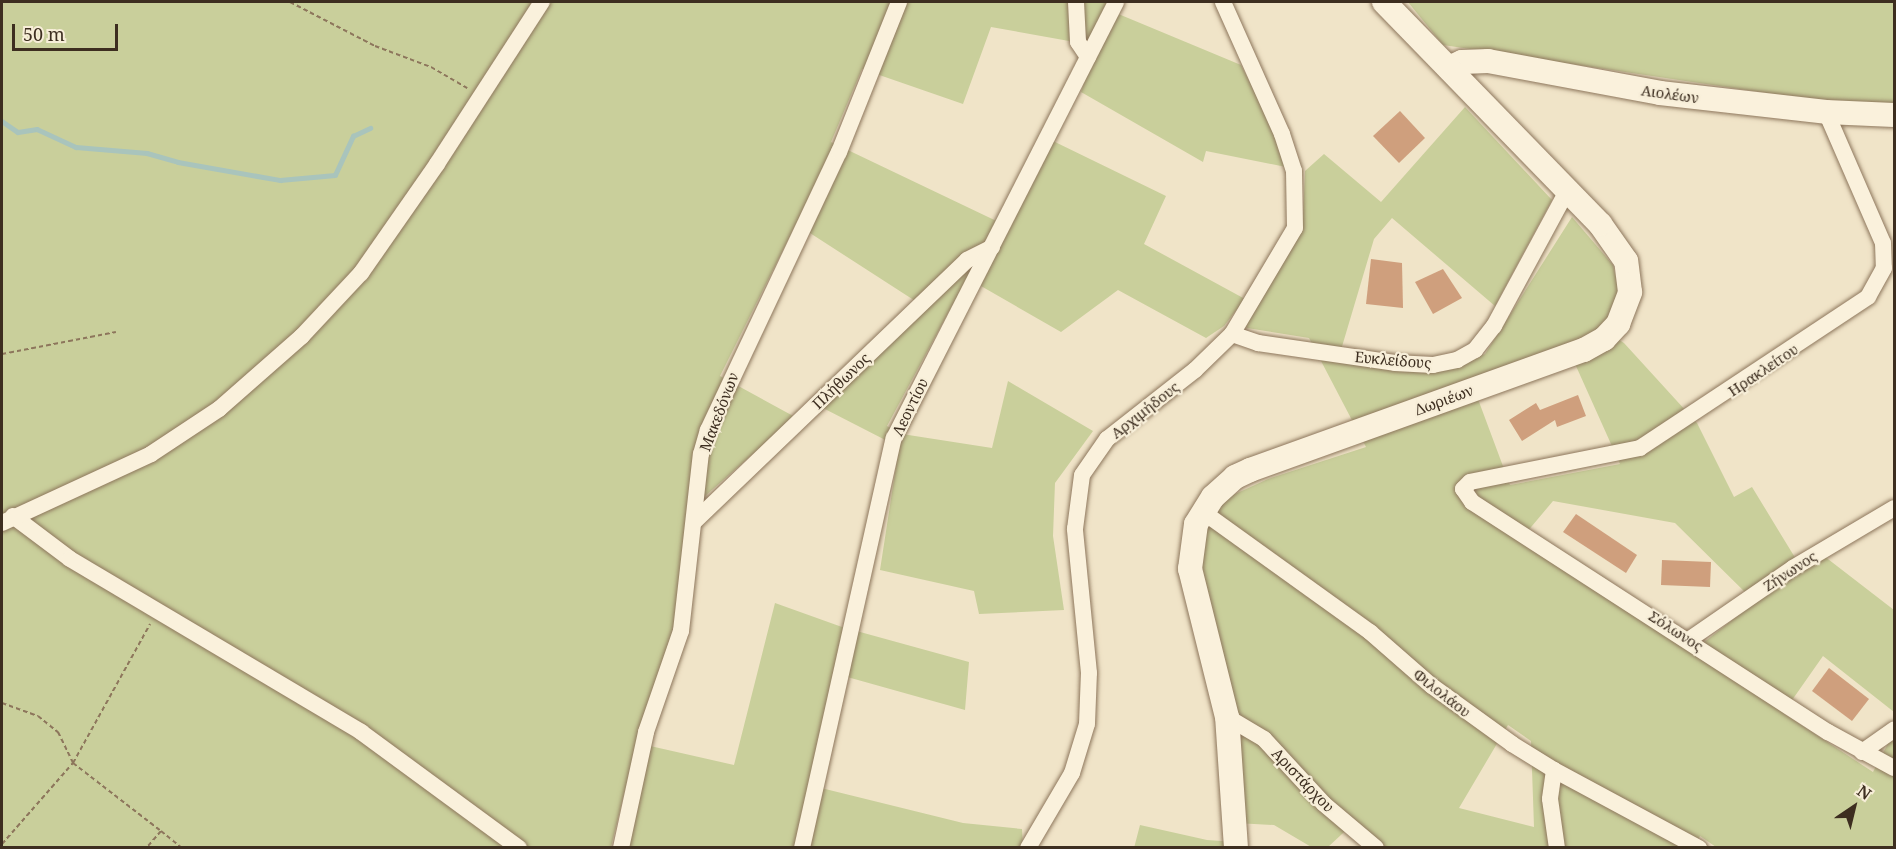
<!DOCTYPE html>
<html>
<head>
<meta charset="utf-8">
<style>
  body { margin:0 }
  #map { position:relative; width:1896px; height:849px; overflow:hidden; background:#f0e4c8; font-family:"Noto Serif",serif }
  div>[style] { position:absolute }
  [style*='--x'] { left:calc(var(--x)*1px); top:calc(var(--y)*1px); width:calc(var(--w)*1px); rotate:calc(var(--a)*1deg) }
  .green>* { inset:0; background:#c9cf9b }
  .stream>* { height:4.5px; margin:-2.25px; padding:0 2.25px; transform-origin:2.25px; border-radius:2.25px; background:#a9c4bc }
  .building>* { inset:0; background:#cf9f7d }
  .path>* { height:2px; margin-top:-1px; transform-origin:0; background:repeating-linear-gradient(90deg,#8d765c 0 4.5px,transparent 0 7.5px) }
  .roads { filter:drop-shadow(0 0 2px #8d765c) drop-shadow(0 0 2px #8d765c) }
  .street>* { height:16px; margin:-8px; padding:0 8px; transform-origin:8px; border-radius:8px; background:#faf1dc }
  .secondary>* { height:24px; margin:-12px; padding:0 12px; transform-origin:12px; border-radius:12px; background:#faf1dc }
  span { translate:-50% -50%; white-space:nowrap; text-align:center; line-height:1.15; -webkit-text-stroke:4.5px #f7eed8; paint-order:stroke }
  .street-label { font-size:15px; color:#3d2e20 }
  .frame { position:absolute; inset:0; border:3px solid #3d2e20; pointer-events:none }
  .north { position:absolute; left:1824px; top:777px; width:60px; height:60px; -webkit-text-stroke:4px #f7eed8; paint-order:stroke; rotate:35deg; font-size:16px; font-weight:700; line-height:24px; text-align:center; color:#3d2e20 }
  .north::after { content:''; display:block; margin:auto; width:21px; height:27px; background:#3d2e20; clip-path:polygon(50% 0,100% 100%,50% 72%,0 100%) }
  .scale { position:absolute; left:12px; top:24px; width:106px; height:27px; box-sizing:border-box; border:3px solid #3d2e20; border-top:0; padding-left:8px; font-size:18px; line-height:21px; white-space:nowrap; color:#3d2e20; -webkit-text-stroke:4px #f7eed8; paint-order:stroke }
</style>
</head>
<body>
<div id="map">
  <div class="green">
    <i style="clip-path:polygon(2px 2px,1107px 2px,1104px 8px,1241px 65px,1269px 120px,1286px 167px,1206px 151px,1203px 162px,1081px 92px,1094px 53px,1069px 41px,991px 27px,963px 104px,862px 69px,831px 142px,1009px 227px,1053px 141px,1166px 196px,1144px 244px,1245px 299px,1224px 326px,1206px 338px,1118px 290px,1061px 332px,967px 278px,887px 426px,902px 434px,992px 448px,1008px 381px,1093px 431px,1055px 483px,1053px 536px,1064px 610px,979px 614px,974px 591px,880px 570px,899px 447px,821px 407px,923px 306px,796px 224px,720px 376px,795px 417px,688px 511px,675px 623px,637px 743px,734px 765px,775px 603px,842px 627px,969px 662px,965px 710px,833px 673px,809px 785px,963px 823px,1022px 829px,1023px 847px,615px 847px,631px 766px,611px 847px,2px 848px)"></i>
    <i style="clip-path:polygon(1408px 2px,1894px 2px,1894px 105px,1814px 100px,1443px 45px)"></i>
    <i style="clip-path:polygon(evenodd,1465px 107px,1552px 200px,1495px 306px,1392px 218px,1374px 239px,1338px 360px,1439px 370px,1485px 354px,1572px 217px,1613px 265px,1619px 291px,1605px 331px,1624px 343px,1697px 423px,1734px 497px,1752px 487px,1802px 569px,1824px 556px,1894px 610px,1894px 712px,1823px 656px,1783px 713px,1873px 772px,1894px 732px,1894px 847px,1716px 847px,1700px 836px,1694px 848px,1387px 848px,1356px 821px,1328px 847px,1313px 848px,1274px 825px,1236px 823px,1197px 585px,1199px 537px,1222px 500px,1268px 479px,1366px 447px,1309px 338px,1247px 328px,1243px 323px,1303px 217px,1305px 171px,1324px 154px,1381px 202px,1465px 107px,1567px 346px,1620px 464px,1510px 485px,1472px 383px,1567px 346px,1465px 107px,1553px 501px,1675px 523px,1755px 602px,1693px 651px,1521px 539px,1553px 501px,1465px 107px,1508px 725px,1531px 741px,1534px 827px,1459px 808px,1508px 725px)"></i>
    <i style="clip-path:polygon(1140px 825px,1207px 840px,1236px 842px,1236px 847px,1134px 848px)"></i>
  </div>
  <div class="stream">
    <i style="--x:2;--y:121;--w:19;--a:35"></i>
    <i style="--x:18;--y:132;--w:19;--a:-9"></i>
    <i style="--x:37;--y:129;--w:43;--a:24.8"></i>
    <i style="--x:76;--y:147;--w:71;--a:4.8"></i>
    <i style="--x:147;--y:153;--w:32;--a:16"></i>
    <i style="--x:178;--y:162;--w:104;--a:10"></i>
    <i style="--x:280;--y:180;--w:55;--a:-5.2"></i>
    <i style="--x:335;--y:175;--w:43;--a:-65.2"></i>
    <i style="--x:353;--y:136;--w:19;--a:-25"></i>
  </div>
  <div class="building">
    <i style="clip-path:polygon(1400px 111px,1425px 138px,1399px 163px,1373px 136px)"></i>
    <i style="clip-path:polygon(1371px 259px,1402px 263px,1403px 308px,1366px 304px)"></i>
    <i style="clip-path:polygon(1443px 269px,1462px 298px,1433px 314px,1415px 282px)"></i>
    <i style="clip-path:polygon(1578px 395px,1586px 416px,1557px 427px,1555px 420px,1522px 441px,1509px 420px,1536px 403px,1540px 410px)"></i>
    <i style="clip-path:polygon(1576px 514px,1637px 555px,1626px 573px,1563px 532px)"></i>
    <i style="clip-path:polygon(1662px 560px,1711px 562px,1710px 587px,1661px 585px)"></i>
    <i style="clip-path:polygon(1829px 668px,1869px 699px,1852px 721px,1812px 691px)"></i>
  </div>
  <div class="path">
    <i style="--x:290;--y:2;--w:96;--a:27.4"></i>
    <i style="--x:375;--y:46;--w:60;--a:20.6"></i>
    <i style="--x:431;--y:67;--w:42;--a:30.3"></i>
    <i style="--x:2;--y:354;--w:116;--a:-10.9"></i>
    <i style="--x:2;--y:703;--w:38;--a:20"></i>
    <i style="--x:38;--y:716;--w:26;--a:39"></i>
    <i style="--x:58;--y:732;--w:34;--a:64"></i>
    <i style="--x:73;--y:763;--w:111;--a:37.7"></i>
    <i style="--x:161;--y:831;--w:23;--a:131"></i>
    <i style="--x:161;--y:831;--w:27;--a:39"></i>
    <i style="--x:2;--y:844;--w:108;--a:-48.8"></i>
    <i style="--x:73;--y:763;--w:159;--a:-61"></i>
  </div>
  <div class="roads">
    <div class="street">
      <i style="--x:1076;--y:2;--w:40;--a:87.1"></i>
      <i style="--x:1078;--y:42;--w:18;--a:56"></i>
      <i style="--x:1826;--y:112;--w:143;--a:66.5"></i>
      <i style="--x:1883;--y:243;--w:25;--a:88"></i>
      <i style="--x:1884;--y:268;--w:33;--a:119"></i>
      <i style="--x:1868;--y:297;--w:273;--a:146.5"></i>
      <i style="--x:1640;--y:448;--w:173;--a:168.7"></i>
      <i style="--x:1470;--y:482;--w:10;--a:135"></i>
      <i style="--x:1463;--y:489;--w:16;--a:55"></i>
      <i style="--x:1472;--y:502;--w:424;--a:32.9"></i>
      <i style="--x:1828;--y:732;--w:75;--a:28.6"></i>
      <i style="--x:1232;--y:334;--w:28;--a:19"></i>
      <i style="--x:1258;--y:343;--w:138;--a:8.3"></i>
      <i style="--x:1395;--y:363;--w:38;--a:3"></i>
      <i style="--x:1433;--y:365;--w:25;--a:-12"></i>
      <i style="--x:1457;--y:360;--w:21;--a:-29"></i>
      <i style="--x:1475;--y:350;--w:31;--a:-52"></i>
      <i style="--x:1494;--y:326;--w:156;--a:-61.6"></i>
      <i style="--x:1203;--y:512;--w:206;--a:35.7"></i>
      <i style="--x:1370;--y:632;--w:82;--a:41.1"></i>
      <i style="--x:1432;--y:686;--w:99;--a:35.9"></i>
      <i style="--x:1512;--y:744;--w:49;--a:31.8"></i>
      <i style="--x:1554;--y:770;--w:165;--a:28.3"></i>
      <i style="--x:13;--y:516;--w:71;--a:37"></i>
      <i style="--x:70;--y:559;--w:339;--a:30.7"></i>
      <i style="--x:361;--y:732;--w:196;--a:36.3"></i>
      <i style="--x:695;--y:521;--w:377;--a:-43.8"></i>
      <i style="--x:967;--y:260;--w:28;--a:-27"></i>
      <i style="--x:2;--y:523;--w:164;--a:-24.8"></i>
      <i style="--x:151;--y:454;--w:82;--a:-33.5"></i>
      <i style="--x:219;--y:409;--w:111;--a:-41.3"></i>
      <i style="--x:302;--y:336;--w:86;--a:-46.9"></i>
      <i style="--x:361;--y:273;--w:133;--a:-55.1"></i>
      <i style="--x:437;--y:164;--w:193;--a:-57.1"></i>
      <i style="--x:1690;--y:639;--w:125;--a:-34.6"></i>
      <i style="--x:1793;--y:568;--w:117;--a:-30.7"></i>
      <i style="--x:1227;--y:717;--w:43;--a:30.7"></i>
      <i style="--x:1264;--y:739;--w:88;--a:47.3"></i>
      <i style="--x:1324;--y:804;--w:68;--a:40.2"></i>
      <i style="--x:1862;--y:752;--w:39;--a:-35"></i>
      <i style="--x:1554;--y:770;--w:29;--a:98"></i>
      <i style="--x:1550;--y:799;--w:49;--a:81.9"></i>
      <i style="--x:621;--y:848;--w:119;--a:-77.8"></i>
      <i style="--x:646;--y:732;--w:107;--a:-70.9"></i>
      <i style="--x:681;--y:631;--w:178;--a:-83.6"></i>
      <i style="--x:701;--y:454;--w:25;--a:-74"></i>
      <i style="--x:708;--y:430;--w:307;--a:-64.8"></i>
      <i style="--x:839;--y:152;--w:162;--a:-68.2"></i>
      <i style="--x:802;--y:848;--w:420;--a:-77.4"></i>
      <i style="--x:894;--y:438;--w:489;--a:-63"></i>
      <i style="--x:1028;--y:848;--w:87;--a:-59.6"></i>
      <i style="--x:1072;--y:773;--w:51;--a:-73"></i>
      <i style="--x:1087;--y:724;--w:51;--a:-87.8"></i>
      <i style="--x:1089;--y:673;--w:145;--a:-95.6"></i>
      <i style="--x:1075;--y:529;--w:54;--a:-82.6"></i>
      <i style="--x:1082;--y:475;--w:44;--a:-55.2"></i>
      <i style="--x:1107;--y:439;--w:112;--a:-38.1"></i>
      <i style="--x:1195;--y:370;--w:52;--a:-44.2"></i>
      <i style="--x:1232;--y:334;--w:123;--a:-59.3"></i>
      <i style="--x:1295;--y:228;--w:57;--a:-91"></i>
      <i style="--x:1294;--y:171;--w:39;--a:-108"></i>
      <i style="--x:1282;--y:134;--w:145;--a:-114.1"></i>
    </div>
    <div class="secondary">
      <i style="--x:1449;--y:68;--w:14;--a:-25"></i>
      <i style="--x:1462;--y:62;--w:26;--a:-2"></i>
      <i style="--x:1488;--y:61;--w:175;--a:10.5"></i>
      <i style="--x:1660;--y:93;--w:167;--a:6.5"></i>
      <i style="--x:1826;--y:112;--w:68;--a:2.5"></i>
      <i style="--x:1236;--y:848;--w:131;--a:-93.9"></i>
      <i style="--x:1227;--y:717;--w:153;--a:-104"></i>
      <i style="--x:1190;--y:569;--w:45;--a:-82.4"></i>
      <i style="--x:1196;--y:524;--w:32;--a:-58"></i>
      <i style="--x:1213;--y:497;--w:30;--a:-42"></i>
      <i style="--x:1235;--y:477;--w:17;--a:-25"></i>
      <i style="--x:1250;--y:470;--w:355;--a:-19.8"></i>
      <i style="--x:1584;--y:350;--w:23;--a:-29"></i>
      <i style="--x:1604;--y:339;--w:21;--a:-47"></i>
      <i style="--x:1618;--y:324;--w:34;--a:-69"></i>
      <i style="--x:1630;--y:292;--w:31;--a:-97"></i>
      <i style="--x:1626;--y:261;--w:45;--a:-125.1"></i>
      <i style="--x:1600;--y:224;--w:310;--a:-134.2"></i>
    </div>
  </div>
  <div class="street-label">
    <span style="left:1670px;top:94px;rotate:8deg">Αιολέων</span>
    <span style="left:1393px;top:360px;rotate:5deg">Ευκλείδους</span>
    <span style="left:1763px;top:370px;rotate:-34deg">Ηρακλείτου</span>
    <span style="left:841px;top:381px;rotate:-44deg">Πλήθωνος</span>
    <span style="left:1444px;top:400px;rotate:-20deg">Δωριέων</span>
    <span style="left:910px;top:407px;rotate:-64deg">Λεοντίου</span>
    <span style="left:1145px;top:410px;rotate:-38deg">Αρχιμήδους</span>
    <span style="left:719px;top:412px;rotate:-69deg">Μακεδόνων</span>
    <span style="left:1790px;top:571px;rotate:-33deg">Ζήνωνος</span>
    <span style="left:1676px;top:631px;rotate:33deg">Σόλωνος</span>
    <span style="left:1442px;top:693px;rotate:38deg">Φιλολάου</span>
    <span style="left:1303px;top:780px;rotate:46deg">Αριστάρχου</span>
  </div>
  <div class="frame"></div>
  <div class="north">N</div>
  <div class="scale">50 m</div>
</div>
</body>
</html>
